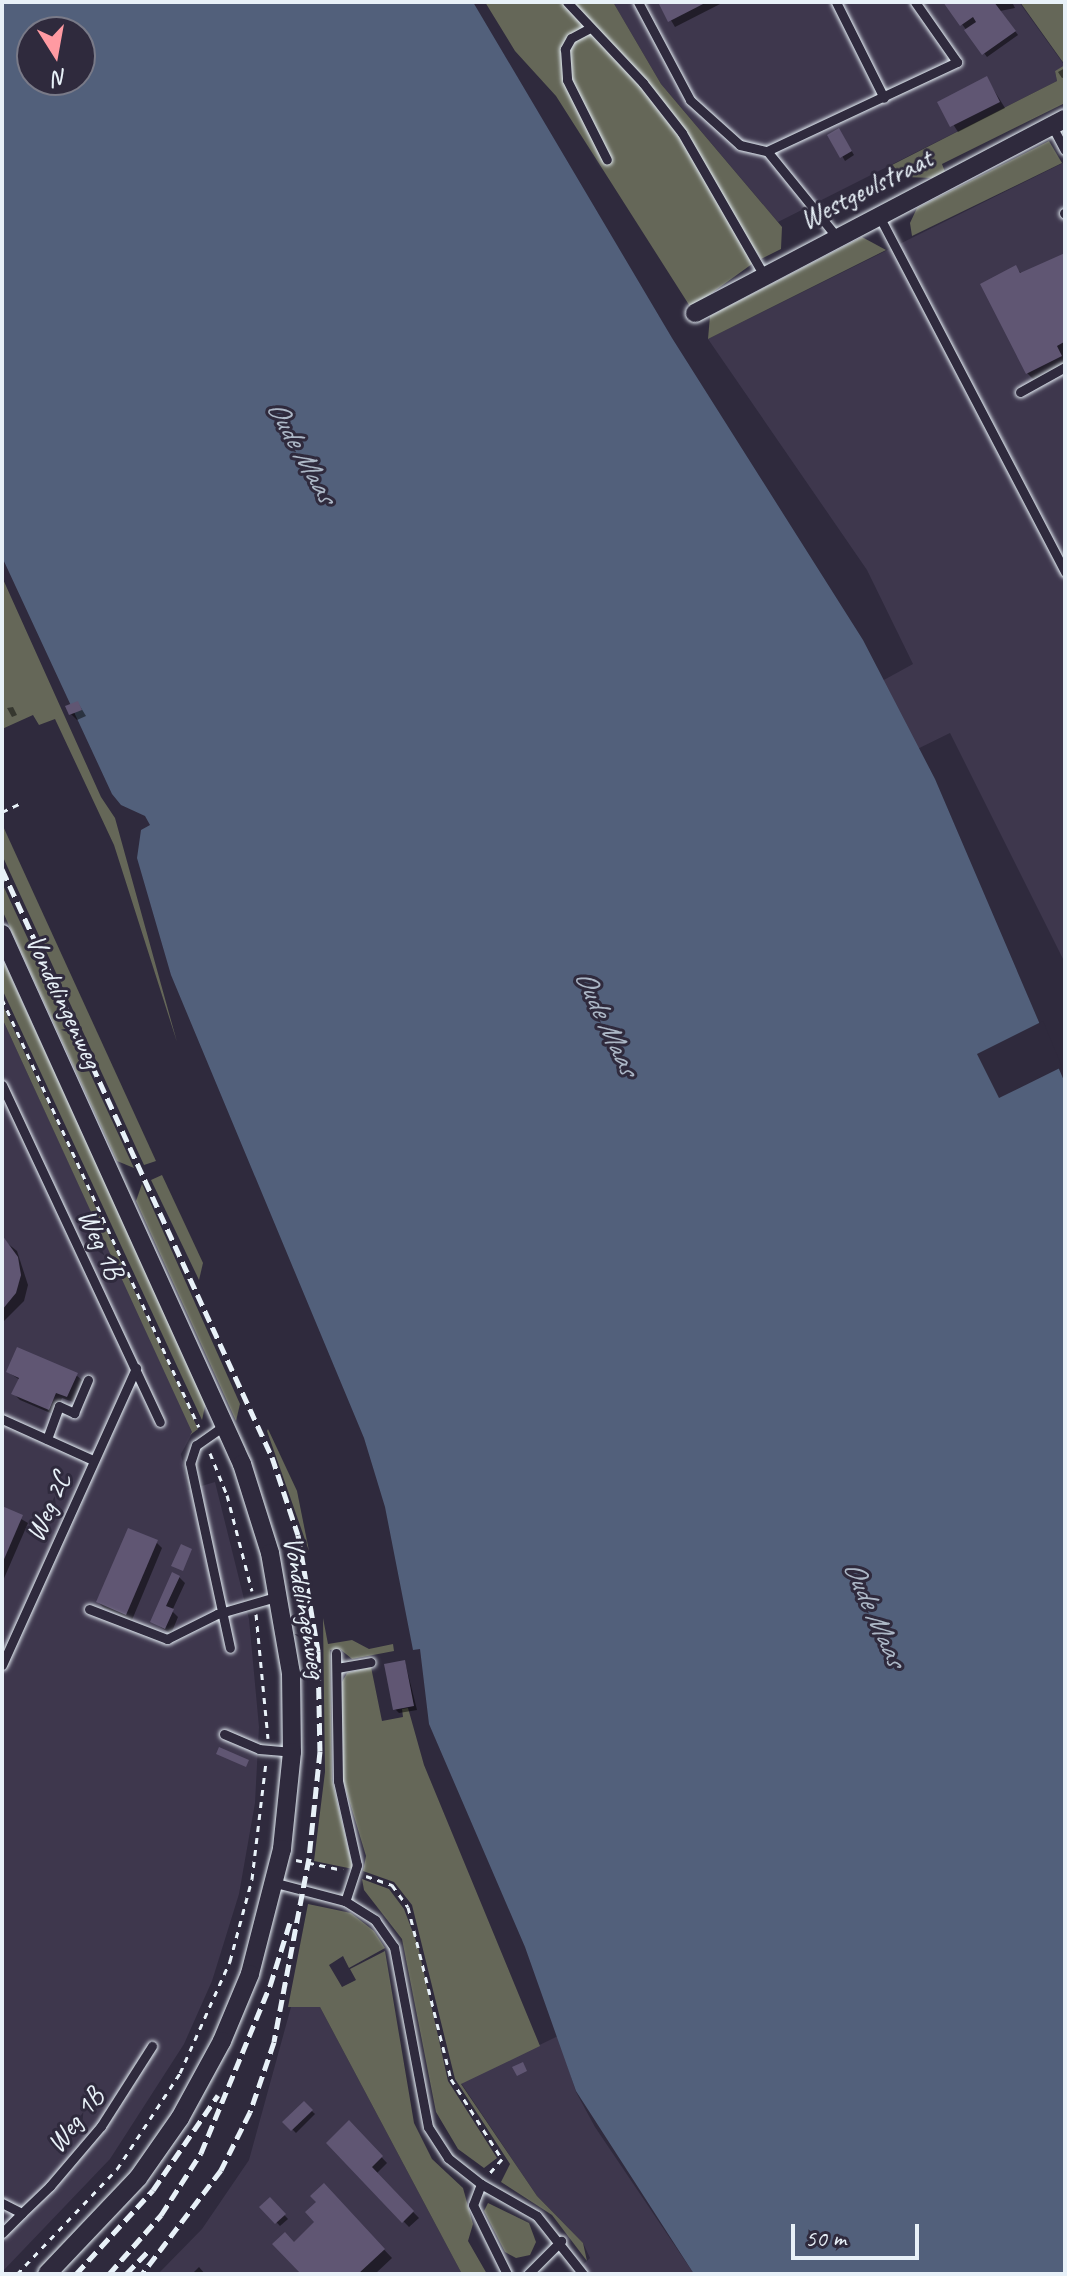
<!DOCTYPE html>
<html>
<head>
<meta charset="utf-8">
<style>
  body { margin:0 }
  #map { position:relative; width:1067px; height:2276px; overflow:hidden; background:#2f2a3d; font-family:Caveat,sans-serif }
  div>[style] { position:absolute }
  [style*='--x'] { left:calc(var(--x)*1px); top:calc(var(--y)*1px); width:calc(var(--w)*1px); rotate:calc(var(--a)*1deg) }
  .built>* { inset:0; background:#3e374d }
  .green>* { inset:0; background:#656758 }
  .water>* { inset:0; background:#52607b }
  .pier>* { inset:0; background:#2f2a3d }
  .shadow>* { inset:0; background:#0007 }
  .building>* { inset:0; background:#605673 }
  .path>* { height:3px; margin-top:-1.5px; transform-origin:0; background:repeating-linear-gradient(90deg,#e8f1f8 0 6px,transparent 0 12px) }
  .roads { filter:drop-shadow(0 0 2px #e8f1f8) drop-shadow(0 0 2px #e8f1f8) }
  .service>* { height:9px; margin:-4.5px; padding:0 4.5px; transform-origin:4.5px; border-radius:4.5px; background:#2f2a3d }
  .minor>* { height:18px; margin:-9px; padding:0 9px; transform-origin:9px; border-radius:9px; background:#2f2a3d }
  .rail>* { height:5px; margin-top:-2.5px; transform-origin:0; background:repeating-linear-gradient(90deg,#e8f1f8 0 12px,transparent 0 18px) }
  span { translate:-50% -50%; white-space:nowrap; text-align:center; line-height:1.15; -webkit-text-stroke:6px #2f2a3d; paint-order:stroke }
  .street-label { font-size:28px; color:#e8f1f8 }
  .water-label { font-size:30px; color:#acb7c6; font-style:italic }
  .frame { position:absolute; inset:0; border:4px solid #e8f1f8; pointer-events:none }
  .north { position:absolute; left:16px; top:16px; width:80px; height:80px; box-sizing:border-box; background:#2f2a3d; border:2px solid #797a88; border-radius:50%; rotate:169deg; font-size:22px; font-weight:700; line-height:32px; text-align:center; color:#e8f1f8 }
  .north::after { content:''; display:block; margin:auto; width:28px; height:36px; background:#ff9aa2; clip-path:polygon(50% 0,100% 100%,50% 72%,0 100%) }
  .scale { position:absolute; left:791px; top:2224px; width:128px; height:36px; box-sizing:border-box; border:4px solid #e8f1f8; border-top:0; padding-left:10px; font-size:24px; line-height:28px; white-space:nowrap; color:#e8f1f8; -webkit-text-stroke:6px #2f2a3d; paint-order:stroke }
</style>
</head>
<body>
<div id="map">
  <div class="built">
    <i style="clip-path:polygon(613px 2px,1019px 2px,1065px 66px,1055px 71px,1057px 81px,778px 222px,661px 84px)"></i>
    <i style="clip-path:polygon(1065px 162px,1065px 963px,950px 733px,842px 786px,809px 721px,913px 664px,867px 570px,708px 339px)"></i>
    <i style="clip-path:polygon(2px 1018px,193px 1432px,181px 1454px,188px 1490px,215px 1482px,249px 1619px,259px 1727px,255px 1803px,239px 1894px,212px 1981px,184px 2044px,110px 2159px,2px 2272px)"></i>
    <i style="clip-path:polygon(291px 2007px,320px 2007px,462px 2274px,158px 2274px,202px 2229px,249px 2160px)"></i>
    <i style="clip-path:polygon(558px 2036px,576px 2092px,595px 2127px,694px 2274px,573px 2274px,590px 2258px,583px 2243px,537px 2196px,461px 2083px)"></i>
  </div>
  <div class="green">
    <i style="clip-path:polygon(485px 2px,613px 2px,661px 84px,782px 227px,781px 249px,761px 259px,699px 162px,752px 264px,691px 308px,556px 96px,515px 51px)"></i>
    <i style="clip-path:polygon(1020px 2px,1065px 2px,1065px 103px,942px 164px,945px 172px,933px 178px,904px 177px,892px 165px,1057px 81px,1055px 71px,1065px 65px)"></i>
    <i style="clip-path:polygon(1049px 141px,1062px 163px,912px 236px,910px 223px,917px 208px)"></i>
    <i style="clip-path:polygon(862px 237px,886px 250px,708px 339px,710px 316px)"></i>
    <i style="clip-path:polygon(2px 577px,101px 797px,115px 818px,177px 1042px,114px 845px,55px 719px,39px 725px,33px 715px,2px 729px)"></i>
    <i style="clip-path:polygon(2px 824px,156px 1161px,144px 1165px,2px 855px)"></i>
    <i style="clip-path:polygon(2px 883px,134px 1168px,117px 1161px,2px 910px)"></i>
    <i style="clip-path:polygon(2px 958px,206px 1402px,202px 1420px,2px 989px)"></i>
    <i style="clip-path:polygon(2px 1004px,198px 1429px,190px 1435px,192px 1432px,2px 1018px)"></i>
    <i style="clip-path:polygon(162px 1175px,203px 1263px,199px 1280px,151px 1180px)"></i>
    <i style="clip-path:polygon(142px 1184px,240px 1404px,236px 1421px,136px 1201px)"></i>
    <i style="clip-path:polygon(268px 1429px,297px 1491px,309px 1551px,267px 1431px)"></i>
    <i style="clip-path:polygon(323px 1618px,328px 1644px,352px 1640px,369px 1649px,393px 1644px,394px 1651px,352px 1659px,340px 1649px,330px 1650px,332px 1780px,353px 1869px,314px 1861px,325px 1772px)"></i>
    <i style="clip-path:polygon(371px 1667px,382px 1721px,403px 1717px,402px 1709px,408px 1708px,424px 1765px,540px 2046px,461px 2084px,537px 2196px,583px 2243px,587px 2261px,552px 2215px,501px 2182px,510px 2164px,455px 2079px,412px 1905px,394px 1882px,363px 1871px,366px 1856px,343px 1780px,342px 1682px,347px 1673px)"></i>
    <i style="clip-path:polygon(362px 1879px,389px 1889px,404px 1909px,418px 1946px,448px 2081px,497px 2158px,484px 2168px,458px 2149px,436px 2112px,402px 1939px,364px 1890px)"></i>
    <i style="clip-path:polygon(308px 1904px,351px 1913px,374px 1931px,385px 1948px,349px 1968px,343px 1956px,329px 1965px,342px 1987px,356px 1980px,350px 1969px,385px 1951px,414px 2123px,432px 2159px,463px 2188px,473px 2224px,468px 2241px,487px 2274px,462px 2274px,320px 2007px,288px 2007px)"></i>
    <i style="clip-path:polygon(488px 2203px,529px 2223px,536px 2242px,530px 2255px,516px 2258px,505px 2252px,484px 2211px)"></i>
  </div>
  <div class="water">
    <i style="clip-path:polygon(evenodd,2px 2px,473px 2px,672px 338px,863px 640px,935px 779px,1065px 1083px,1065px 2274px,694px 2274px,576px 2091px,525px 1947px,429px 1724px,420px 1649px,413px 1650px,385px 1507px,364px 1438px,171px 975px,137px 858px,141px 830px,150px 825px,145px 816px,121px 805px,112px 794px,2px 557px,2px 2px,32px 32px,80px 32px,80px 80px,32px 80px,32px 32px)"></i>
  </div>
  <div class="pier">
    <i style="clip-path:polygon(1043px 1021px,1062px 1067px,999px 1098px,977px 1054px)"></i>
  </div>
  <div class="shadow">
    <i style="clip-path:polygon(660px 2px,724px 2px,675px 27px)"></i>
    <i style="clip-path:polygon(945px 2px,1012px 2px,1015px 8px,1000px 11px,1018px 35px,987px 57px)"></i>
    <i style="clip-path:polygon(1065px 68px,1065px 77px,1062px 78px,1058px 72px)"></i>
    <i style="clip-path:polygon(987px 79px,1005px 108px,958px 132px,940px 103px)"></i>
    <i style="clip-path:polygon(839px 130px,854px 155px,845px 161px,830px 135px)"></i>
    <i style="clip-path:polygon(1065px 255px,1065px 366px,1035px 381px,1027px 373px,1016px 268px,1022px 274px)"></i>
    <i style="clip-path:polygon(78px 703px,86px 716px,77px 720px,71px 714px)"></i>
    <i style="clip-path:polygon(13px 707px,17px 715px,12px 717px,7px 708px)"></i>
    <i style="clip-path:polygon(2px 1239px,17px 1251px,28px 1285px,24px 1301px,2px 1323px)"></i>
    <i style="clip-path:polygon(8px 1372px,76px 1375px,82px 1380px,73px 1402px,62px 1398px,55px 1415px,20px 1400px,14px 1394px,20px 1380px)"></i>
    <i style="clip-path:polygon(2px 1508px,28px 1523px,2px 1583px)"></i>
    <i style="clip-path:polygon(156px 1542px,162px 1548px,132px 1620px,104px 1608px,98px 1602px)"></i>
    <i style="clip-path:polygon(179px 1577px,185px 1583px,172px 1611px,178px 1617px,171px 1634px,153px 1622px)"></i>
    <i style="clip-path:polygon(405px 1662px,417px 1710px,399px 1713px,395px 1709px)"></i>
    <i style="clip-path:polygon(304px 2104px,315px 2114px,296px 2133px,285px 2122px)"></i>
    <i style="clip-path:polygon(349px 2123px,387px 2163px,376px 2174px,419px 2218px,409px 2227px,328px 2143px)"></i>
    <i style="clip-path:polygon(324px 2186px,392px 2258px,375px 2274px,304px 2274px,294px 2244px,317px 2222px)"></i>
    <i style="clip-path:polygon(270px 2200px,288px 2219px,280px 2226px,262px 2207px)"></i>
    <i style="clip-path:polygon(199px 2267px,205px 2274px,192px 2274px)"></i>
  </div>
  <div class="building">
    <i style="clip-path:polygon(658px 2px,707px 2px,668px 22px)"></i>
    <i style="clip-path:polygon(943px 2px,994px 2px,1016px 31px,982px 55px,964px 30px,976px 22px,973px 17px,960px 26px)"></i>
    <i style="clip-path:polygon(987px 76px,1000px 102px,950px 127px,937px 102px)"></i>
    <i style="clip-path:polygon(839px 128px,852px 151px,840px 158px,827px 135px)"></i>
    <i style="clip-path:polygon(1065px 253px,1065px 330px,1064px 342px,1057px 346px,1062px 356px,1026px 374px,980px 284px,1016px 265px,1020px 273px)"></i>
    <i style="clip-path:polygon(78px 701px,82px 710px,69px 715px,65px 706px)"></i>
    <i style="clip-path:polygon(2px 1235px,18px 1257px,21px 1275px,16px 1293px,2px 1310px)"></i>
    <i style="clip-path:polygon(17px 1347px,78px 1373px,67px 1397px,56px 1393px,49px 1410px,11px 1394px,19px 1378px,6px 1372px)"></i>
    <i style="clip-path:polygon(2px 1506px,23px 1515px,2px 1564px)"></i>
    <i style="clip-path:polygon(128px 1528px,158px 1540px,126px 1615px,96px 1602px)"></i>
    <i style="clip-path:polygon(181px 1544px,192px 1549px,183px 1571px,171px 1566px)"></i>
    <i style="clip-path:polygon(172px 1572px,180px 1576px,166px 1606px,174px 1609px,165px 1629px,150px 1622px)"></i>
    <i style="clip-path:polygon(405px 1660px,414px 1706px,393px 1710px,384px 1664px)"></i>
    <i style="clip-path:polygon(219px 1747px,249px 1760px,246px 1767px,216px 1754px)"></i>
    <i style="clip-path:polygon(523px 2062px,527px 2071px,517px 2076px,512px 2067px)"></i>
    <i style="clip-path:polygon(304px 2101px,313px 2110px,291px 2131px,282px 2122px)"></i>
    <i style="clip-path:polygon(349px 2120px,383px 2156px,372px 2167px,414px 2211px,402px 2223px,326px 2143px)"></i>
    <i style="clip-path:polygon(324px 2183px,385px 2249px,358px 2274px,301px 2274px,272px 2244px,285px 2232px,294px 2242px,314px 2222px,305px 2212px,316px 2202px,310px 2196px)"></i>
    <i style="clip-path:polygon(270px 2197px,286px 2214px,275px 2224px,259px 2207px)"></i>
  </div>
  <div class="path">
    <i style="--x:2;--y:812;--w:19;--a:-25"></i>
    <i style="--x:2;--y:999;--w:471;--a:65.3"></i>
    <i style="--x:210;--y:1453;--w:45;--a:68"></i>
    <i style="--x:227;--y:1495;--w:99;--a:75.4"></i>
    <i style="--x:256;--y:1614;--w:125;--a:84.5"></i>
    <i style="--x:296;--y:1860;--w:48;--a:12"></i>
    <i style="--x:366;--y:1876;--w:28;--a:19"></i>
    <i style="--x:392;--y:1885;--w:27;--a:54"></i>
    <i style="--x:408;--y:1907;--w:177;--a:76"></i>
    <i style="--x:451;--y:2079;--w:95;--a:57.5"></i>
    <i style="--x:502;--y:2159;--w:21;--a:131"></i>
    <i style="--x:17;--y:2274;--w:145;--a:-46.4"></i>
    <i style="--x:117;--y:2169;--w:115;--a:-56.7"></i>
    <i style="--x:180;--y:2073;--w:123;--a:-65.9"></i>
    <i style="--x:230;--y:1961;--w:85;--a:-75"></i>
    <i style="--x:252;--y:1879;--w:119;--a:-83.2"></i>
  </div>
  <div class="roads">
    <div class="service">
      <i style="--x:567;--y:2;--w:111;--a:46.8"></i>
      <i style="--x:643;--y:83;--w:63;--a:52"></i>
      <i style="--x:682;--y:133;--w:163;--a:60.1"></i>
      <i style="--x:638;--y:2;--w:111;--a:62"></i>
      <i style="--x:690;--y:100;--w:67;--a:42"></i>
      <i style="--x:740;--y:145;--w:28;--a:13"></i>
      <i style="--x:767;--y:151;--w:210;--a:-25.1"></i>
      <i style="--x:957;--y:62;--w:73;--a:-125"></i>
      <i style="--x:836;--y:2;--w:107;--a:63.4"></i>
      <i style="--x:590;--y:28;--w:21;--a:152"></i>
      <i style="--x:571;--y:38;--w:13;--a:119"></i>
      <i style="--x:565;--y:49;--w:31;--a:86"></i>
      <i style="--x:567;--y:80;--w:89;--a:63.4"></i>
      <i style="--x:1052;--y:126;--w:27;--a:62"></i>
      <i style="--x:767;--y:151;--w:109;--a:50.9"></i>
      <i style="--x:1064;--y:213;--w:1;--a:45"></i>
      <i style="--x:878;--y:214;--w:404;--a:62.4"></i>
      <i style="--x:1020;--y:392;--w:51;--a:-29.1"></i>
      <i style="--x:2;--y:1085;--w:372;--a:64.9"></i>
      <i style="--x:2;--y:1419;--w:100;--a:24.3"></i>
      <i style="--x:225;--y:1425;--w:35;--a:145"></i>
      <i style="--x:196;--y:1445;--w:19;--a:108"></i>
      <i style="--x:190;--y:1463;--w:189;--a:77.8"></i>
      <i style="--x:47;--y:1439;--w:35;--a:-70"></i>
      <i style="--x:59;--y:1406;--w:17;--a:25"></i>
      <i style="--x:74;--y:1413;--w:36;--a:-67"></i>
      <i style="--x:89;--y:1609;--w:84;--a:21"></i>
      <i style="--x:167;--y:1639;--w:56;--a:-26.6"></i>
      <i style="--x:217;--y:1614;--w:65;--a:-16.2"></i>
      <i style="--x:336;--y:1653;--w:128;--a:89.1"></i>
      <i style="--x:338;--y:1781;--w:86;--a:77.3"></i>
      <i style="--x:357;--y:1865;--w:38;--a:108"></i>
      <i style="--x:345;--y:1901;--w:36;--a:32"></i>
      <i style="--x:375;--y:1920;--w:33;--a:55"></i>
      <i style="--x:394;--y:1947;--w:183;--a:79.3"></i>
      <i style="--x:428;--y:2127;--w:37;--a:57"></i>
      <i style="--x:448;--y:2158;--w:42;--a:38.2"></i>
      <i style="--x:481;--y:2184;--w:22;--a:111"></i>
      <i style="--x:473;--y:2205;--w:77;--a:63.8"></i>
      <i style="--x:2;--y:1665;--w:326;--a:-65.7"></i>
      <i style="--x:337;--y:1668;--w:34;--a:-10"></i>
      <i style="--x:224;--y:1734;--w:38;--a:23"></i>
      <i style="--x:259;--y:1749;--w:33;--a:5"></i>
      <i style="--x:276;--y:1883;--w:71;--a:14.6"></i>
      <i style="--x:481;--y:2184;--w:64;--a:29.7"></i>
      <i style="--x:537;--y:2216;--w:74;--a:51.6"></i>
      <i style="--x:2;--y:2203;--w:22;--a:27"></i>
      <i style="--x:22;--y:2213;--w:39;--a:-44"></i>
      <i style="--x:50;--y:2186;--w:79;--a:-49.6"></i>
      <i style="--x:101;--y:2126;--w:95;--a:-57.5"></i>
      <i style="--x:2;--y:2233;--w:28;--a:-45"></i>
      <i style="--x:528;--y:2274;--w:47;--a:-45"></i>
    </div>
    <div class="minor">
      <i style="--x:695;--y:313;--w:418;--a:-27.7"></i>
      <i style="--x:2;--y:934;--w:582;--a:65.64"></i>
      <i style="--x:242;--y:1464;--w:93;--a:72.5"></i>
      <i style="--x:270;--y:1553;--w:122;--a:80.1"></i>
      <i style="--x:291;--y:1673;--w:79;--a:89.3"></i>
      <i style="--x:292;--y:1752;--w:98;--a:95.9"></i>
      <i style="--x:282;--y:1849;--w:129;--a:104.4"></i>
      <i style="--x:250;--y:1974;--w:73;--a:112.7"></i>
      <i style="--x:222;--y:2041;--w:88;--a:118.6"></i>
      <i style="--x:180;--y:2118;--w:73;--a:125"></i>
      <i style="--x:138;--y:2178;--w:132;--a:133.5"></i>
    </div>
  </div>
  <div class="rail">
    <i style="--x:2;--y:869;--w:647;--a:65.34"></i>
    <i style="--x:272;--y:1457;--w:82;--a:71.6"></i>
    <i style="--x:298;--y:1535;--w:118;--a:80.2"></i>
    <i style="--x:318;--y:1651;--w:100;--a:88.9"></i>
    <i style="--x:320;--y:1751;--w:108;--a:95.9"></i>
    <i style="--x:309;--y:1858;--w:187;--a:100.8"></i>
    <i style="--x:274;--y:2042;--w:74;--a:108.9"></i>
    <i style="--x:250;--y:2112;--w:65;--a:116.6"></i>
    <i style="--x:221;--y:2170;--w:131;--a:127.2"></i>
    <i style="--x:76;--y:2274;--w:114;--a:-47.5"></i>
    <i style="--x:153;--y:2190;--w:115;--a:-55.6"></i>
    <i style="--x:109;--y:2274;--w:79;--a:-48.6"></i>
    <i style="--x:161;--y:2215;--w:74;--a:-57.2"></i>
    <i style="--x:201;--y:2153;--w:181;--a:-67.6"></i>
    <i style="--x:270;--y:1986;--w:67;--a:-72.6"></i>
    <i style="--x:126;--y:2274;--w:32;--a:-46"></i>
  </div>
  <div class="street-label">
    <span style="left:866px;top:189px;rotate:-27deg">Westgeulstraat</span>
    <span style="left:64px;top:1001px;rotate:65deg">Vondelingenweg</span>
    <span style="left:101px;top:1244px;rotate:65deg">Weg 1B</span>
    <span style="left:48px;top:1507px;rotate:-66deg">Weg 2C</span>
    <span style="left:305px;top:1607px;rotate:80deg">Vondelingenweg</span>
    <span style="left:75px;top:2120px;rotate:-52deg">Weg 1B</span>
  </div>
  <div class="water-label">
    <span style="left:302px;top:451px;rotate:61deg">Oude Maas</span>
    <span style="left:607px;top:1022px;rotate:65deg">Oude Maas</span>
    <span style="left:875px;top:1613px;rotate:66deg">Oude Maas</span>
  </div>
  <div class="frame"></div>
  <div class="north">N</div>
  <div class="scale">50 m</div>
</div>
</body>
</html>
